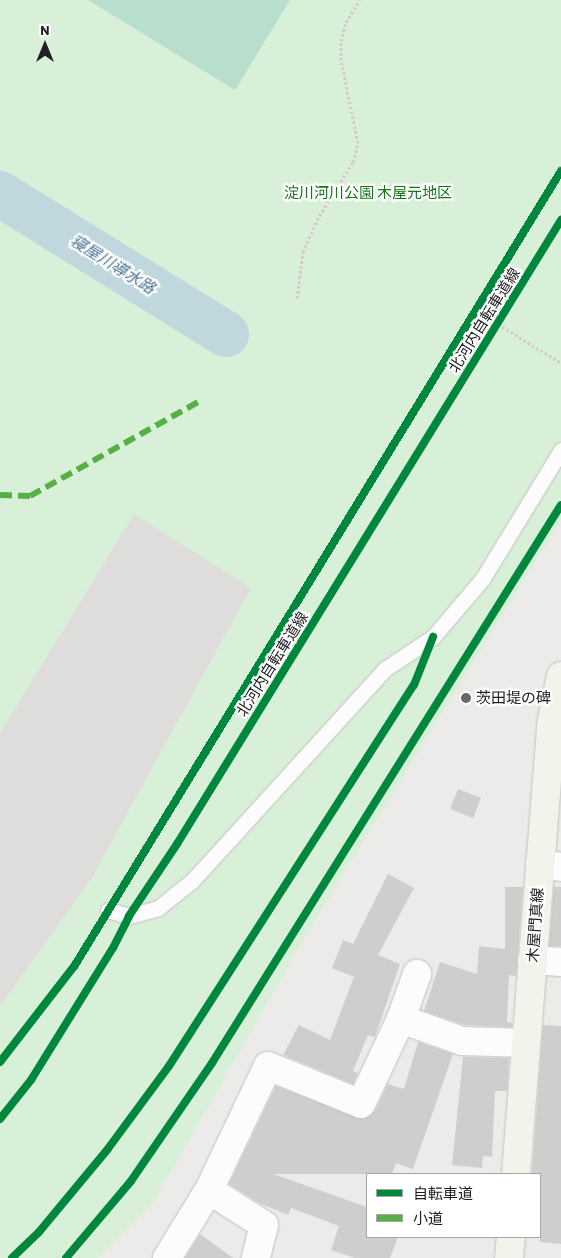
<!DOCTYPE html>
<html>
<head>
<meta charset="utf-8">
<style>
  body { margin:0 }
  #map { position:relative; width:561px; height:1258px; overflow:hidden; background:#edebe9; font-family:Barlow,"Noto Sans JP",sans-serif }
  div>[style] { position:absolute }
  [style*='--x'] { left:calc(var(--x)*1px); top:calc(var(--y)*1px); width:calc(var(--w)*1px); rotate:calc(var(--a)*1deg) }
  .park>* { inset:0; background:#d9f0d8 }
  .pitch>* { inset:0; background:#b8dfce }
  .parking>* { inset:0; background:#dedddc }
  .river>* { height:46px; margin:-23px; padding:0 23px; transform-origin:23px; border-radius:23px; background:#c0d8dd }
  .building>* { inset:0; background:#d0cecc }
  .path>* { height:3px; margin-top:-1.5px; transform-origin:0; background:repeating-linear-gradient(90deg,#d6cac9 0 2.5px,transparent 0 5px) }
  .roads { filter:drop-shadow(0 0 1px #c3c2c1) drop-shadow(0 0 1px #c3c2c1) }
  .service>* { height:15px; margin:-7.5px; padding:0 7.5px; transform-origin:7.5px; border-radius:7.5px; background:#fcfcfc }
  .minor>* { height:28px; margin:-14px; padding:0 14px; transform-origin:14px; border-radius:14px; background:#fcfcfc }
  .secondary>* { height:28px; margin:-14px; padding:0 14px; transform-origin:14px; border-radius:14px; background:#f3f3ec }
  .quiet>* { height:6px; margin-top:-3px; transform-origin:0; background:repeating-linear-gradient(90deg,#55b145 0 12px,transparent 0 18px) }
  .cycleway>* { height:8px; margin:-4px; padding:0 4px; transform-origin:4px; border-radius:4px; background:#00873e }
  .dots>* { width:14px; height:14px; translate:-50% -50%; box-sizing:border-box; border:2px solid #fff; border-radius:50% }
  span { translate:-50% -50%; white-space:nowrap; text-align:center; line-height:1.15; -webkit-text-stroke:4.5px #fff; paint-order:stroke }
  .park-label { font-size:15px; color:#17751b }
  .street-label { font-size:15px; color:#202020 }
  .poi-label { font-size:15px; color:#202020 }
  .left { translate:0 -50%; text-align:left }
  .water-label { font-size:16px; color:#4e7697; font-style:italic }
  .legend { position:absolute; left:366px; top:1173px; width:175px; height:65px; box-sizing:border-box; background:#fff; border:1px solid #a6a6a6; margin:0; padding:6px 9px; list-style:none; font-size:15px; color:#202020 }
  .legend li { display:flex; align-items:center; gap:10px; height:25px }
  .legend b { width:25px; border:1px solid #a6a6a6 }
  .north { position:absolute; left:20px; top:20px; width:50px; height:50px; -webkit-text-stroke:4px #fff; paint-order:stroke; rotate:0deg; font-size:14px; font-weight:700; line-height:20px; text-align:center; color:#202020 }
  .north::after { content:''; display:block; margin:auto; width:18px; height:22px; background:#202020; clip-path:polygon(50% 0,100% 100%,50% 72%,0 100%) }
</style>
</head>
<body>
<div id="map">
  <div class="park">
    <i style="clip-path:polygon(0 0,561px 0,561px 520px,308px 932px,154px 1202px,98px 1258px,0 1258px)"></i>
  </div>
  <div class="pitch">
    <i style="clip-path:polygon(88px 0,290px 0,235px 90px)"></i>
  </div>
  <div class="parking">
    <i style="clip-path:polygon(134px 514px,251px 588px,90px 881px,0 1006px,0 733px)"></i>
  </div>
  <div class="river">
    <i style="--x:0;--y:194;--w:266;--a:31.8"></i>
  </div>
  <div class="building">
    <i style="clip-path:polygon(458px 789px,481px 798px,473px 818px,450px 809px)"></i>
    <i style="clip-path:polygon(388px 874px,414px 888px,378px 955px,400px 964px,375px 1037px,368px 1035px,353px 1071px,358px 1073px,353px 1084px,283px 1055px,299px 1025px,330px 1040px,354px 977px,332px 968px,343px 940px,353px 944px)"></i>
    <i style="clip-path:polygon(505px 887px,523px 887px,516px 976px,509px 975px,507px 1022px,512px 1023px,512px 1027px,465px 1025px,424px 1011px,440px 962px,477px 974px,479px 946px,505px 949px)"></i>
    <i style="clip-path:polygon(554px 887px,561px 887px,561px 946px,549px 946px)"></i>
    <i style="clip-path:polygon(543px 1025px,561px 1026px,561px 1244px,540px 1242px,540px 1174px,532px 1174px)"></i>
    <i style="clip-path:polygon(418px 1042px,453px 1054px,413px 1169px,396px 1163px,392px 1174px,273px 1174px,367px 1207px,367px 1237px,398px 1237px,390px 1258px,355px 1258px,331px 1250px,339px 1226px,291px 1208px,288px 1215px,259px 1203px,229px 1184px,276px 1086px,363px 1119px,375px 1111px,388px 1084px,404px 1089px)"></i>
    <i style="clip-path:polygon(463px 1057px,509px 1058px,507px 1091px,495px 1091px,492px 1157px,483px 1156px,482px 1168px,452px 1165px)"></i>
    <i style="clip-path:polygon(200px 1234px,233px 1258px,185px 1258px)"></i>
  </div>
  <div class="path">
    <i style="--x:297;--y:298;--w:46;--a:-82.6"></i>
    <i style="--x:303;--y:252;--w:35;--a:-66"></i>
    <i style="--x:317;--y:220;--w:68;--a:-58.2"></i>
    <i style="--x:353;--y:162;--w:20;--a:-75"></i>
    <i style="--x:358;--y:143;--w:85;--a:-101.6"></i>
    <i style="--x:341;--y:60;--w:19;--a:-90"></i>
    <i style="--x:341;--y:41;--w:20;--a:-75"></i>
    <i style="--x:346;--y:22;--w:26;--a:-58"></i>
    <i style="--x:498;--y:324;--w:74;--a:31.8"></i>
  </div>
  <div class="roads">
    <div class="service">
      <i style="--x:108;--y:910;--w:22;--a:16"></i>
      <i style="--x:129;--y:916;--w:30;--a:-15"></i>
      <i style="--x:158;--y:908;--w:43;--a:-38.5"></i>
      <i style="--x:192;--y:881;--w:287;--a:-47.7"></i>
      <i style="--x:385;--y:669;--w:58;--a:-33.7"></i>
      <i style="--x:433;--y:637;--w:77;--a:-49.7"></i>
      <i style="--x:483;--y:578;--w:150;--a:-58.6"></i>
    </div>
    <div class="minor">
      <i style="--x:540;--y:864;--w:21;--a:8"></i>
      <i style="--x:532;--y:960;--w:29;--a:4"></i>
      <i style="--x:401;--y:1019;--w:48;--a:-70.4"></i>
      <i style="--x:209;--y:1190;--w:65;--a:32.5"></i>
      <i style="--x:264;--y:1225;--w:34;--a:104"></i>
      <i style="--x:167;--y:1258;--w:80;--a:-58.3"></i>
      <i style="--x:209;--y:1190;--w:137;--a:-64.6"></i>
      <i style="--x:268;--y:1066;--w:100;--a:22.2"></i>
      <i style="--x:361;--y:1104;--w:94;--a:-64.8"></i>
      <i style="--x:401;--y:1019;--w:65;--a:19.8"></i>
      <i style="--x:462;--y:1041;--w:64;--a:1.8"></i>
    </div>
    <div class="secondary">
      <i style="--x:516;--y:1174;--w:450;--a:-85.5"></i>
      <i style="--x:551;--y:725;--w:50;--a:-78.5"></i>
      <i style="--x:509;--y:1258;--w:21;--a:-85"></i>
    </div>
  </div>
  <div class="quiet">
    <i style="--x:0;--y:495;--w:30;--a:2"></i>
    <i style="--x:30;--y:496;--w:197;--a:-29.2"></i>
  </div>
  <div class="cycleway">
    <i style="--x:0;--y:1062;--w:123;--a:-52.3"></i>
    <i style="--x:75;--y:965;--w:931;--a:-58.53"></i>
    <i style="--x:0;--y:1119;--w:50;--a:-51.5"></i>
    <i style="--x:31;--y:1080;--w:155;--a:-58.2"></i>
    <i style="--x:113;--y:948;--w:36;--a:-63"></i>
    <i style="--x:129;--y:916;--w:87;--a:-56.3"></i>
    <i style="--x:177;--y:844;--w:733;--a:-58.39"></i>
    <i style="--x:12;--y:1258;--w:37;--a:-44"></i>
    <i style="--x:39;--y:1232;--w:107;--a:-50.3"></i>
    <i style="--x:107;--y:1150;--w:104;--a:-53.6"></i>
    <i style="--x:169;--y:1066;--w:453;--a:-57.3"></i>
    <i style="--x:414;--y:685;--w:52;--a:-68.4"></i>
    <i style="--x:66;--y:1258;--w:101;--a:-49.8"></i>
    <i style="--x:131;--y:1181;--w:143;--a:-55.5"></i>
    <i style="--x:212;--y:1063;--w:658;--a:-57.98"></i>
  </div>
  <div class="dots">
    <i style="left:466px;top:698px;background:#686766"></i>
  </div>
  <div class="park-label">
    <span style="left:368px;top:193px">淀川河川公園 木屋元地区</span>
  </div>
  <div class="street-label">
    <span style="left:484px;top:320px;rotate:-58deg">北河内自転車道線</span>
    <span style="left:272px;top:664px;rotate:-58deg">北河内自転車道線</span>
    <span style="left:535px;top:925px;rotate:-86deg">木屋門真線</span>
  </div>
  <div class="poi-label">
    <span class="left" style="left:476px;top:698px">茨田堤の碑</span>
  </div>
  <div class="water-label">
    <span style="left:113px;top:264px;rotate:32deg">寝屋川導水路</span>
  </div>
  <ul class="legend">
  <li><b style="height:6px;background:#00873e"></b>自転車道</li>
  <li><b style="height:6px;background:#55b145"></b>小道</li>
  </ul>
  <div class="north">N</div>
</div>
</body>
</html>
